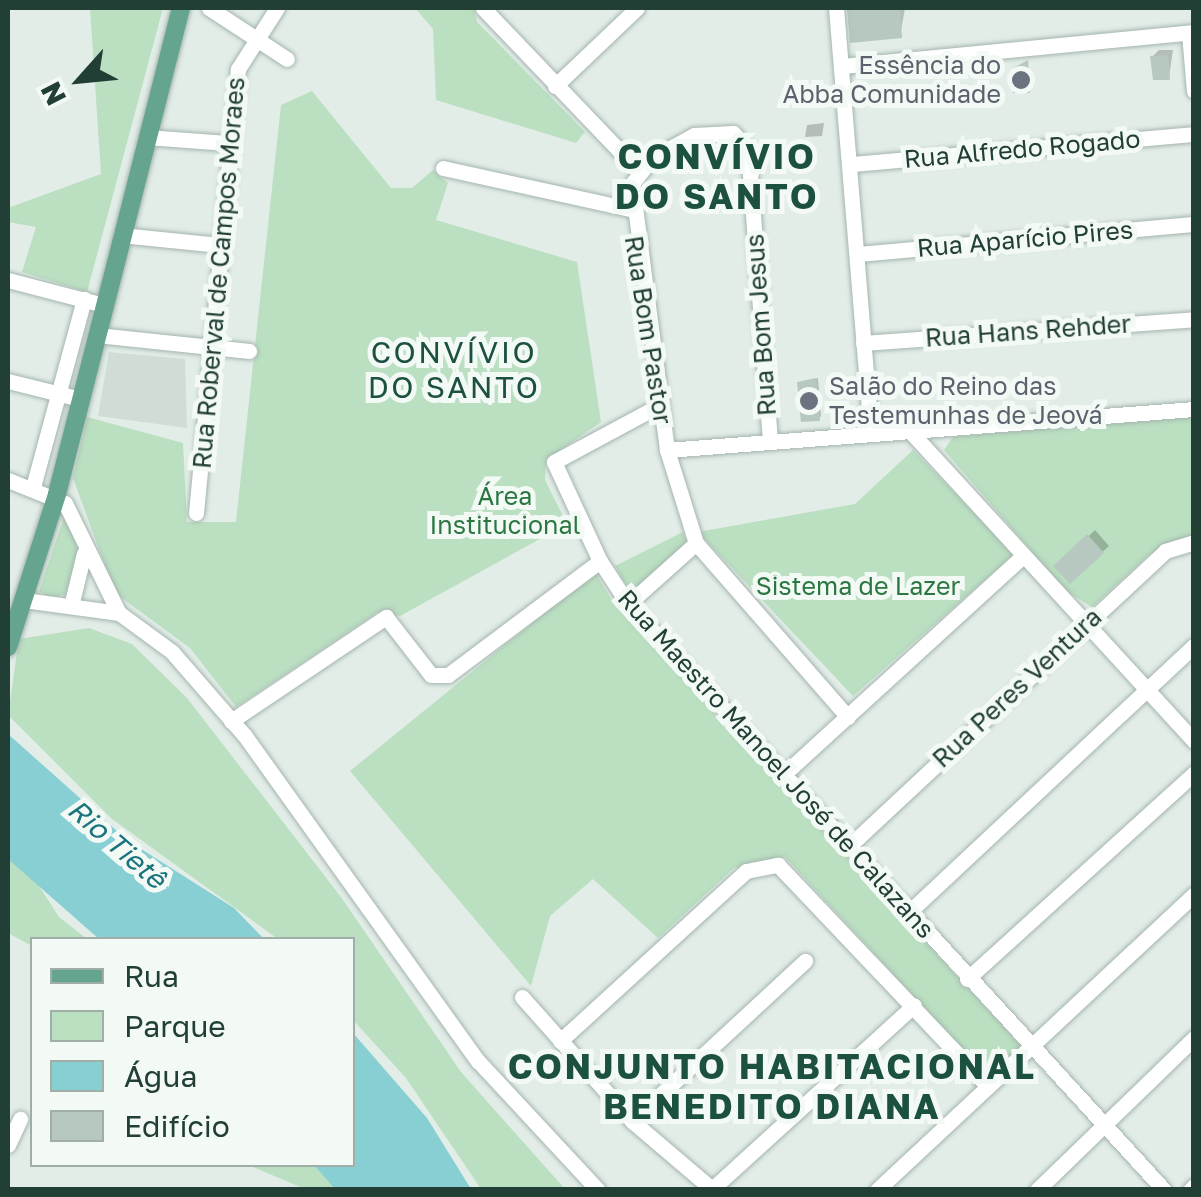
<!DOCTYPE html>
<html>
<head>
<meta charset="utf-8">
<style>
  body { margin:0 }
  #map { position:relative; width:1201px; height:1197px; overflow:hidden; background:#e2ede7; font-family:"Golos Text",sans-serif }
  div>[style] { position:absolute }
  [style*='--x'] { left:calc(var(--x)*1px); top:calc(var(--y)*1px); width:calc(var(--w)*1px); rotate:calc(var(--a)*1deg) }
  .built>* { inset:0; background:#d0ddd6 }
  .green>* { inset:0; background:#badfc1 }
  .water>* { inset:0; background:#88cfd4 }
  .shadow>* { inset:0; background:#0003 }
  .building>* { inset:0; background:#b7c8c0 }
  .roads { filter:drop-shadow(0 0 2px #a4b5ae) drop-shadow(0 0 2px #a4b5ae) }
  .minor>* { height:15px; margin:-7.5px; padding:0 7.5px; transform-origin:7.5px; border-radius:7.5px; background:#fff }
  .major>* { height:18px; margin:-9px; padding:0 9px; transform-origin:9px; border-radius:9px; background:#65a48e }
  .dots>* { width:28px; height:28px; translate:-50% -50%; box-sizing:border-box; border:5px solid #f3f9f5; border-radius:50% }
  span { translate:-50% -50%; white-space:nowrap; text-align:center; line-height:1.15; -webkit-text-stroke:10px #f3f9f5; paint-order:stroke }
  .worship-label { font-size:25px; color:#5b616d }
  .right { translate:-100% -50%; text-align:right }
  .left { translate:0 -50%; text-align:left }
  .street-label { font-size:25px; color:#213f34 }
  .park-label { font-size:25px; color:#2a7741 }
  .water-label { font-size:28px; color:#19757d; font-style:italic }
  .quarter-label { font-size:30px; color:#1c5140; letter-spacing:2.5px }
  .district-label { font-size:35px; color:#1c5140; font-weight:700; letter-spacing:2.5px }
  .frame { position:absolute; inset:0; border:10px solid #213f34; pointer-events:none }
  .legend { position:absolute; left:30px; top:937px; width:325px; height:230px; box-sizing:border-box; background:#f3f9f5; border:2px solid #9fafa8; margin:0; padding:12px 18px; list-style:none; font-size:30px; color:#213f34 }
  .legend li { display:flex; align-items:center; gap:20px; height:50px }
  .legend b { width:50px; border:2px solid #9fafa8 }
  .north { position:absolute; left:30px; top:30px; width:100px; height:100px; -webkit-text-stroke:8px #f3f9f5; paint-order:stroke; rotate:243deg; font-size:28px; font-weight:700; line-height:40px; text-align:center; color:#213f34 }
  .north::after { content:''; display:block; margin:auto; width:35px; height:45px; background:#213f34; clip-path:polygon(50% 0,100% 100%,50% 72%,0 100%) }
</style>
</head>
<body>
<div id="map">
  <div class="built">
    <i style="clip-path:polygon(109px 352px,185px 359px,187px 428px,98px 416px)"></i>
  </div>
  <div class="green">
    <i style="clip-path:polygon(90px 8px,163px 8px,87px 292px,22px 272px,36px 227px,8px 222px,8px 208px,101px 174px)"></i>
    <i style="clip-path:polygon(415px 8px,474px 8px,477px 22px,585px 132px,576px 143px,436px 100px,433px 29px)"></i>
    <i style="clip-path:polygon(312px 91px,391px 188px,412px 188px,433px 170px,448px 183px,436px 220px,577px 262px,601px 422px,546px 460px,545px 480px,567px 524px,400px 616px,378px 612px,236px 707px,190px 648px,115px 593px,73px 478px,87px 417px,183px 443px,187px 522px,236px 522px,281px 105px)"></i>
    <i style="clip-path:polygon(1193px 415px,1193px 536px,1150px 554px,1092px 607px,1066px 591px,944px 450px,953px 437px)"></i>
    <i style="clip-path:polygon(913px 450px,1014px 554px,853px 696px,698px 532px,855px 504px)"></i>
    <i style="clip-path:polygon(65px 514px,79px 550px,67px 594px,50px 598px,39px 591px)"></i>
    <i style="clip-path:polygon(683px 532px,688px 546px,632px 595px,615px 566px)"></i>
    <i style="clip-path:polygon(595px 572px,615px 606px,1023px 1048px,989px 1078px,785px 857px,734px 868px,658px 938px,593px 879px,550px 916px,531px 986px,350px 771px)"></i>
    <i style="clip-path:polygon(89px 628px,132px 644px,187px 698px,341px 897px,461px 1072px,565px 1189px,481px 1189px,406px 1078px,353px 1020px,352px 940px,278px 939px,112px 819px,8px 715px,19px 639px)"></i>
    <i style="clip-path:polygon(8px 838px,59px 917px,87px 939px,32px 946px,8px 933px)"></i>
    <i style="clip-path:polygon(352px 1164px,385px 1189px,305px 1189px,248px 1165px)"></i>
  </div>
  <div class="water">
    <i style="clip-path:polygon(8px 734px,127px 840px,234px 908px,264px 939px,99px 939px,8px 859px)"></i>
    <i style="clip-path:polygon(353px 1033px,427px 1118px,471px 1189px,335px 1189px,314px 1165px,352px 1164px)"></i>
  </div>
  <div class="shadow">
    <i style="clip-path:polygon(905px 8px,900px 36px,850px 10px,852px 8px)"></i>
    <i style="clip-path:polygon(1159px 50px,1173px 50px,1169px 77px,1153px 56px)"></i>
    <i style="clip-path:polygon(824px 123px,822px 136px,805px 137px,807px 125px)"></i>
    <i style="clip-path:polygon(818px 378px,821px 416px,819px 418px,799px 383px)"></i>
    <i style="clip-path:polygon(1095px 530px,1109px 546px,1070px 581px,1057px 566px)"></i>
  </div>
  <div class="building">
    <i style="clip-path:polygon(867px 8px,900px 8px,902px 38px,850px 43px,847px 9px)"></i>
    <i style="clip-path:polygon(1168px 55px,1170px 80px,1153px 80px,1150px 56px)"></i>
    <i style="clip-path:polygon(1028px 60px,1030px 93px,1013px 93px,1013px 68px)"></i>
    <i style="clip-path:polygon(816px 378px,820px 421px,801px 422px,797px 382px)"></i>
    <i style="clip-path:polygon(1087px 534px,1104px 553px,1070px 584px,1053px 566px)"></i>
  </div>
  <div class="roads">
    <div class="minor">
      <i style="--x:209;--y:8;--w:93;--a:33.2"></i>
      <i style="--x:483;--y:8;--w:224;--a:46.3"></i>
      <i style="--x:836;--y:8;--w:424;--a:85.3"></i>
      <i style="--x:1189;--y:33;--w:58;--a:85.1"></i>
      <i style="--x:842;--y:66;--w:354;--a:-5.5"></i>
      <i style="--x:555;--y:86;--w:113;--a:-43.6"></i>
      <i style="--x:147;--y:137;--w:80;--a:4.3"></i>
      <i style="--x:851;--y:164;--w:344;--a:-5"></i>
      <i style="--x:443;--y:168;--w:191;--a:12.4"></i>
      <i style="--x:121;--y:235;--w:99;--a:5.8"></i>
      <i style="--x:857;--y:254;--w:338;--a:-5.1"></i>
      <i style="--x:8;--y:280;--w:98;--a:14.7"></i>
      <i style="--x:97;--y:335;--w:153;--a:6"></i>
      <i style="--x:863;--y:343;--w:332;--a:-4.1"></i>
      <i style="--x:8;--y:381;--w:74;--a:14"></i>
      <i style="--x:658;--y:406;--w:118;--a:151.7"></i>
      <i style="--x:554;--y:462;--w:109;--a:65.1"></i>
      <i style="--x:600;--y:561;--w:51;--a:56.9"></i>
      <i style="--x:628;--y:604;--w:794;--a:47.55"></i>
      <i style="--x:909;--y:430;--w:422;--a:47.5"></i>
      <i style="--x:770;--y:441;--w:292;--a:-94.3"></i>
      <i style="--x:748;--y:150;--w:23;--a:-131"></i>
      <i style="--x:733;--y:133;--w:39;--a:177"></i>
      <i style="--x:694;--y:135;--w:48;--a:151.3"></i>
      <i style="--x:652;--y:158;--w:33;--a:128"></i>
      <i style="--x:632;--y:184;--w:268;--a:82.5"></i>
      <i style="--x:667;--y:450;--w:97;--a:72.7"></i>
      <i style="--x:696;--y:543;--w:231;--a:48.9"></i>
      <i style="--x:667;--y:450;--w:529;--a:-4.45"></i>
      <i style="--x:8;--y:480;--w:61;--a:22"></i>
      <i style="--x:65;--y:503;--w:123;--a:63.9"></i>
      <i style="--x:33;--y:487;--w:195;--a:-74.8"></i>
      <i style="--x:196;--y:513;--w:446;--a:-84.6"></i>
      <i style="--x:238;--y:69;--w:72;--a:-57.4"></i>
      <i style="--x:24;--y:600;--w:96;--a:7.8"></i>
      <i style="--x:119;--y:613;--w:66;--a:36.3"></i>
      <i style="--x:172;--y:652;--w:111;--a:49"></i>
      <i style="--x:245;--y:736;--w:400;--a:54.4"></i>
      <i style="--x:478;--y:1061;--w:176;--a:47.1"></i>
      <i style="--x:72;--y:602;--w:50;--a:-76.2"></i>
      <i style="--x:628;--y:604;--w:91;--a:-41.9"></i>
      <i style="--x:231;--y:721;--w:187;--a:-33.9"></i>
      <i style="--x:386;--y:617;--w:73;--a:52.2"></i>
      <i style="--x:431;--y:675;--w:17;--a:0"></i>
      <i style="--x:448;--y:675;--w:190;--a:-36.9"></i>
      <i style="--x:783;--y:775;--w:325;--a:-42.4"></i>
      <i style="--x:848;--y:847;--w:434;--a:-43"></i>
      <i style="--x:1165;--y:551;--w:30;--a:-17"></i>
      <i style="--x:908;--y:913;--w:392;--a:-43.1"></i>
      <i style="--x:967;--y:979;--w:307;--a:-42.2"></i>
      <i style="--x:522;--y:997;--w:166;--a:48.4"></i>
      <i style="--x:632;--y:1121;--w:106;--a:40.4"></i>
      <i style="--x:560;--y:1041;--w:252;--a:-42.4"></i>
      <i style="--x:746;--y:871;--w:33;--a:-11"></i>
      <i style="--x:778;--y:865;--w:305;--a:46.5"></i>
      <i style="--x:632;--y:1121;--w:236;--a:-42.8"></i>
      <i style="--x:8;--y:1145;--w:29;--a:-65"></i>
      <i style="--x:712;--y:1189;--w:273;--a:-42.3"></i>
      <i style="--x:877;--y:1190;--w:434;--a:-43"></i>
      <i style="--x:1037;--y:1190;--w:219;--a:-44.1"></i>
      <i style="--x:1190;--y:1190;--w:6;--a:-45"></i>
    </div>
    <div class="major">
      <i style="--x:8;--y:647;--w:161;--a:-72.2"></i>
      <i style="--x:57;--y:494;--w:502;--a:-75.69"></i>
    </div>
  </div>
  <div class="dots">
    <i style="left:1021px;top:80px;background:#6b7280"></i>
    <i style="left:809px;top:401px;background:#6b7280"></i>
  </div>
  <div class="worship-label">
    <span class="right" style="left:1001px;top:80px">Essência do<br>Abba Comunidade</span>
    <span class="left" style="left:829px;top:401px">Salão do Reino das<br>Testemunhas de Jeová</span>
  </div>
  <div class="street-label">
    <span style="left:1022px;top:149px;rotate:-5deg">Rua Alfredo Rogado</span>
    <span style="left:1025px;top:239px;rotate:-5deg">Rua Aparício Pires</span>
    <span style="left:219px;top:273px;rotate:-85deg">Rua Roberval de Campos Moraes</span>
    <span style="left:761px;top:325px;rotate:-94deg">Rua Bom Jesus</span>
    <span style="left:648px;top:330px;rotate:81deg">Rua Bom Pastor</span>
    <span style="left:1028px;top:331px;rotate:-4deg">Rua Hans Rehder</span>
    <span style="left:1017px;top:688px;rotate:-43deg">Rua Peres Ventura</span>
    <span style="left:776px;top:764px;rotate:48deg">Rua Maestro Manoel José de Calazans</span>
  </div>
  <div class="park-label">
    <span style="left:505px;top:511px">Área<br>Institucional</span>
    <span style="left:858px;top:586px">Sistema de Lazer</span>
  </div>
  <div class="water-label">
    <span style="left:117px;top:844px;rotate:41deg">Rio Tietê</span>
  </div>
  <div class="quarter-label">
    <span style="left:454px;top:369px">CONVÍVIO<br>DO SANTO</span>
  </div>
  <div class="district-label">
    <span style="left:717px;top:176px">CONVÍVIO<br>DO SANTO</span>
    <span style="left:772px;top:1086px">CONJUNTO HABITACIONAL<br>BENEDITO DIANA</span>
  </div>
  <div class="frame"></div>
  <ul class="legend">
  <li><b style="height:12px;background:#65a48e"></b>Rua</li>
  <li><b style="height:28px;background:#badfc1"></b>Parque</li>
  <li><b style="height:28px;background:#88cfd4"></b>Água</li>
  <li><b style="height:28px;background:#b7c8c0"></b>Edifício</li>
  </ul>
  <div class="north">N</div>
</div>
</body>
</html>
